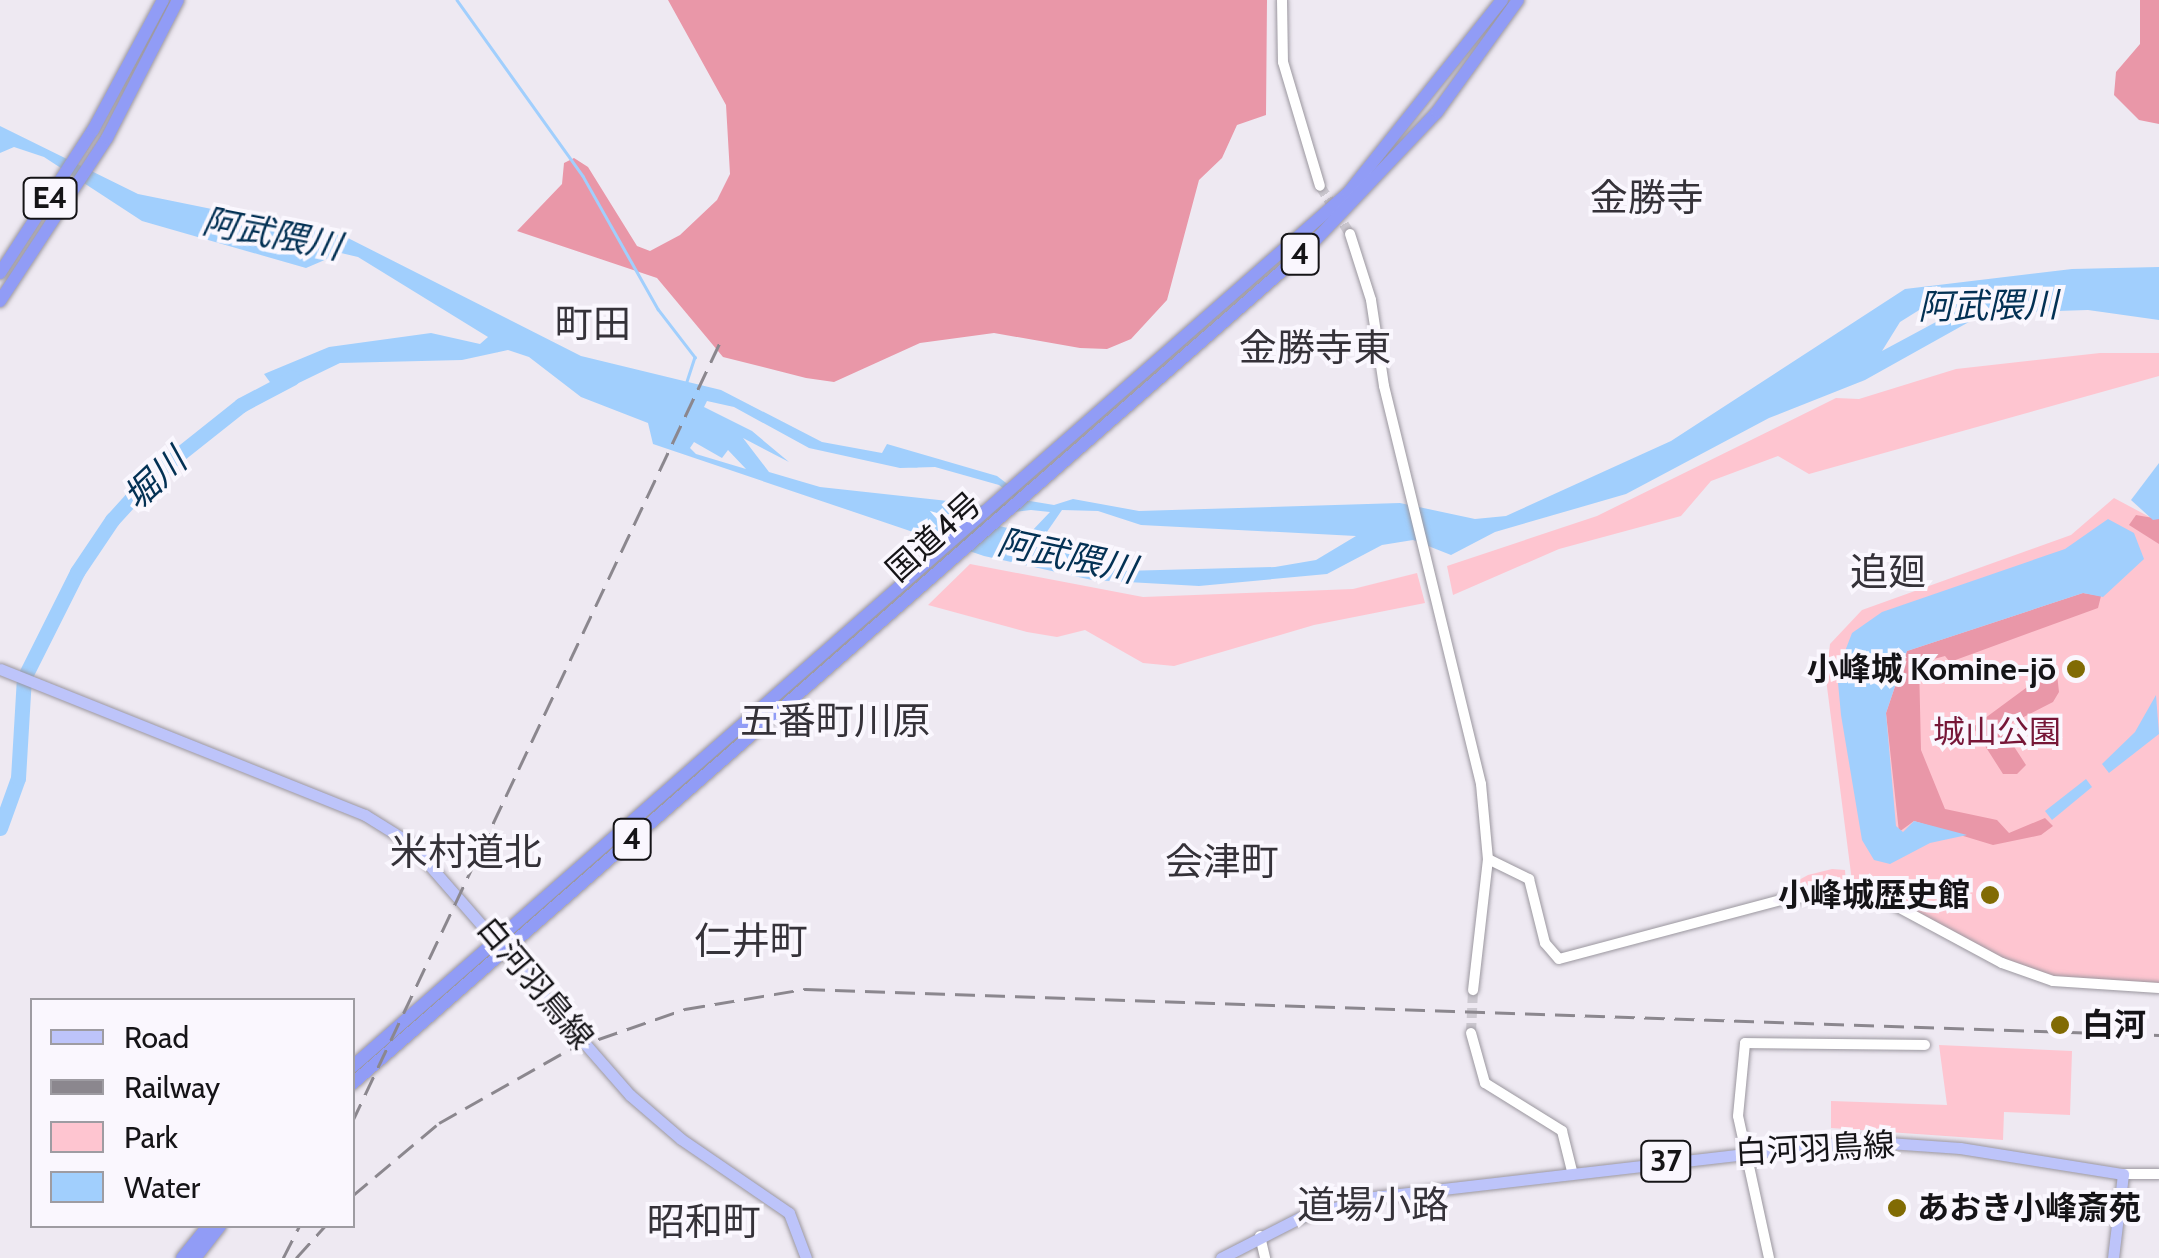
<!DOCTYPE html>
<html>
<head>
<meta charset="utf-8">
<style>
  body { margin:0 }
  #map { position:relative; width:2159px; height:1258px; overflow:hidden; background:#eee9f2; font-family:Cabin,"Noto Sans JP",sans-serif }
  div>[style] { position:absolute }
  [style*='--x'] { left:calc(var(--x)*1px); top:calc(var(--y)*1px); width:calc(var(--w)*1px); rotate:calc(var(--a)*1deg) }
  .green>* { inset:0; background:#fec5d0 }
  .forest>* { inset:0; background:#e997a8 }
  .water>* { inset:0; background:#a1cffd }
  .stream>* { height:2.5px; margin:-1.25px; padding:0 1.25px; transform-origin:1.25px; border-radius:1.25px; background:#a1cffd }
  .river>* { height:15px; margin:-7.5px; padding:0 7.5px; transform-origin:7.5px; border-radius:7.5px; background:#a1cffd }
  .secondary-tunnel>* { height:10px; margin-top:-5px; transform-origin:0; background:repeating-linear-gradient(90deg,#cdc9d1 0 10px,transparent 0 15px) }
  .roads { filter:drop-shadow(0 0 2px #9b979f) drop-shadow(0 0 2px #9b979f) }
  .secondary>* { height:10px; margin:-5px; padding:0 5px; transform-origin:5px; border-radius:5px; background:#fff }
  .primary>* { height:11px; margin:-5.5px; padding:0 5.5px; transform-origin:5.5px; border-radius:5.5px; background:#bdc4fa }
  .highway>* { height:12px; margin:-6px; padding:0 6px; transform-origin:6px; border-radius:6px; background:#919cf6 }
  .rail>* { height:2.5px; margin-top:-1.25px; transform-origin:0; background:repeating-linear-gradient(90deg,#8b878e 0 20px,transparent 0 30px) }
  .dots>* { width:28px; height:28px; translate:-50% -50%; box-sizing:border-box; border:5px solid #faf7fe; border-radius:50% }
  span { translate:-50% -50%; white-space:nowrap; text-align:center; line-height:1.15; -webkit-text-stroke:8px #faf7fe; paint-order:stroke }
  .shield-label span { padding:2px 8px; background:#faf7fe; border:2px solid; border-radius:8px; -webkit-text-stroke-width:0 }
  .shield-label { font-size:30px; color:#151417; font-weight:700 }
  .street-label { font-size:32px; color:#151417 }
  .poi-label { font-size:32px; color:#151417; font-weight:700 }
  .right { translate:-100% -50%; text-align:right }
  .left { translate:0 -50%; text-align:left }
  .park-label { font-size:32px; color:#761637 }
  .water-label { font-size:35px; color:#033154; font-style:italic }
  .quarter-label { font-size:38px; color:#353239 }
  .legend { position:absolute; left:30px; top:998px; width:325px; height:230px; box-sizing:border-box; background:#faf7fe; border:2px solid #9e9ca2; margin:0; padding:12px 18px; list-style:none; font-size:30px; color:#151417 }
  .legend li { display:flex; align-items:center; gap:20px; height:50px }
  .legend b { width:50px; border:2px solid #9e9ca2 }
</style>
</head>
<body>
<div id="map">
  <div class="green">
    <i style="clip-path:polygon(2100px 353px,2159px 353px,2159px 376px,1809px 474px,1778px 456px,1711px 481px,1681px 516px,1559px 549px,1453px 595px,1447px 566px,1597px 516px,1836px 398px,1859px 399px,1956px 369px)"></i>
    <i style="clip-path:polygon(2114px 498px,2159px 522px,2159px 984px,2055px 977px,2011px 963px,1883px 894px,1853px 889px,1826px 679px,1830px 644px,1862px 610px,2071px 535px)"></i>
    <i style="clip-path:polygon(970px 564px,1143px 597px,1353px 589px,1417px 573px,1425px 603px,1314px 625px,1174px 666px,1143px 663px,1085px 630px,1057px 637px,1027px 632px,928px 605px)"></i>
    <i style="clip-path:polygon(1832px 869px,1845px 870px,1846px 884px,1787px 894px,1786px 887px,1808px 875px)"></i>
    <i style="clip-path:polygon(1939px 1045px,2072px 1051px,2070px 1115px,2004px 1112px,2003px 1140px,1831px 1128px,1831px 1101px,1947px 1105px)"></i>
  </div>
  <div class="forest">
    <i style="clip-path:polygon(668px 0,1267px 0,1266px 115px,1237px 125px,1222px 158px,1199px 180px,1167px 300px,1131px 339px,1107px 349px,1080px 348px,994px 333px,920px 343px,834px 382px,806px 378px,723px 357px,657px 278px,517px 231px,562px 184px,564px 163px,574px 158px,588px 167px,637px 246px,650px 251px,680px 235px,717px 200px,730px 174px,726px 105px)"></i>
    <i style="clip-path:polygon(2140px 0,2159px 0,2159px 124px,2139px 120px,2114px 95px,2116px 72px,2140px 44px)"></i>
    <i style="clip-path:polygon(2136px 515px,2159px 519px,2159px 544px,2129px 525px)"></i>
    <i style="clip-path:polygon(2083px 593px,2101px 596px,2098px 608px,1950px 662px,1945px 656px,1919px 663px,1921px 750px,1945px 809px,1997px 820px,2009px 833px,2045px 818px,2053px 826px,2041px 835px,1993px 845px,1914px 821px,1899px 832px,1886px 713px,1907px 651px)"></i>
    <i style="clip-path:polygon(2046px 673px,2057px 674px,2059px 692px,2053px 702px,2002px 728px,2026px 765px,2017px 774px,2003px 774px,1973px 727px)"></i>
  </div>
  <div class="water">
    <i style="clip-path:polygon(evenodd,0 126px,138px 194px,344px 236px,581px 356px,721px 390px,822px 442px,882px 453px,887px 444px,997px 476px,1030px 501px,1054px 505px,1073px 499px,1139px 511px,1400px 503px,1475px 519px,1506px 516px,1671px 441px,1905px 289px,2072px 269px,2159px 267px,2159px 320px,2088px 310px,1985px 313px,1865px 380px,1769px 418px,1626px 494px,1495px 532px,1451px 555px,1413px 540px,1382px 545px,1327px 574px,1199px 586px,1092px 580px,984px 556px,653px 444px,648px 423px,581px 397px,529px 357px,508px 350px,462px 360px,340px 363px,278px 393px,264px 374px,329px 347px,431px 333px,480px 344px,488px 337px,358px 257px,341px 253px,306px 268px,142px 221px,44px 157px,14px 147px,0 153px,0 126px,1924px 307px,1962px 308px,1882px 351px,1900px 322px,1924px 307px,0 126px,707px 401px,734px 407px,809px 448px,900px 468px,935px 467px,999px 485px,1022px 503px,955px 507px,948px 501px,820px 487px,769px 472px,743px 438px,789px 462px,752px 431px,704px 407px,707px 401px,0 126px,694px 442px,722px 458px,728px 450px,746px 469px,696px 454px,690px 448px,694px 442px,0 126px,1031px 510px,1050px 512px,1030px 533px,963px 518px,1031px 510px,0 126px,1062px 510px,1098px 511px,1141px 525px,1356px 536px,1316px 560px,1275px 567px,1123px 571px,1053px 549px,1042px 539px,1062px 510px)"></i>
    <i style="clip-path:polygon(2159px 463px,2159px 519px,2153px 520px,2131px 500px)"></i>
    <i style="clip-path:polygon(2108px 519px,2134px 533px,2144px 559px,2103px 597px,2083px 593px,1907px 651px,1886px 713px,1896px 826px,1903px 832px,1914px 821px,1967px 835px,1930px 843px,1890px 864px,1874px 860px,1862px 840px,1841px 715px,1837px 672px,1852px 633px,1882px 612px,2065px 549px)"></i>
    <i style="clip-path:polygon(2156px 695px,2159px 734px,2109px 773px,2102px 764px,2135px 732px)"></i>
    <i style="clip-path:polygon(2086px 779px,2092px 787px,2052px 820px,2045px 811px)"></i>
  </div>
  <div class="stream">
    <i style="--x:457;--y:0;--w:216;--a:54.4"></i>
    <i style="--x:583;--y:176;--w:153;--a:60.6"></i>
    <i style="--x:658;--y:309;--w:61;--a:52.4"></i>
    <i style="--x:695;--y:357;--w:28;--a:108"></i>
  </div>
  <div class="river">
    <i style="--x:0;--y:828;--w:53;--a:-70.2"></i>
    <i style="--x:18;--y:778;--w:100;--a:-86.6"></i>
    <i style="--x:24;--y:678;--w:119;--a:-63.4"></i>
    <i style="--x:77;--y:572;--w:63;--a:-56.1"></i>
    <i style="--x:112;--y:520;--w:61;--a:-47.7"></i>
    <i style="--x:153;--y:475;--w:112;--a:-38.5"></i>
    <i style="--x:241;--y:405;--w:58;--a:-27.9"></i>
  </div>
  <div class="secondary-tunnel">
    <i style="--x:1320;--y:186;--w:57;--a:58"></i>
    <i style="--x:1471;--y:1033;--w:43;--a:-87.3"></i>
  </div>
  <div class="roads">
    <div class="secondary">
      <i style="--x:1282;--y:0;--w:62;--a:89.1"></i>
      <i style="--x:1283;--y:62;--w:129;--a:73.4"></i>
      <i style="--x:1350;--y:234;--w:69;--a:72.3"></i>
      <i style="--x:1371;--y:300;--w:87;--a:81.4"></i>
      <i style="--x:1384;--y:386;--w:410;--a:76.3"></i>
      <i style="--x:1481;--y:784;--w:75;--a:84.7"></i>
      <i style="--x:1488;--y:859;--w:132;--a:96.5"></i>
      <i style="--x:1488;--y:859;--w:46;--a:26"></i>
      <i style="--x:1529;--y:879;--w:66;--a:76"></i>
      <i style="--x:1545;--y:943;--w:21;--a:49"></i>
      <i style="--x:1559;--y:959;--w:233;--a:-14.9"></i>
      <i style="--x:1784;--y:899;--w:63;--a:-5.4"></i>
      <i style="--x:1847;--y:893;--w:39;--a:10"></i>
      <i style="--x:1885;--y:900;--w:133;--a:28.3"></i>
      <i style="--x:2002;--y:963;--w:54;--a:19.4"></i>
      <i style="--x:2053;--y:981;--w:106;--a:3.8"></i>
      <i style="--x:1471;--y:1033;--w:52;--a:74.4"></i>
      <i style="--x:1485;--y:1083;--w:91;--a:31.9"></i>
      <i style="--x:1562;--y:1131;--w:41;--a:76"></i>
      <i style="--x:2123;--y:1174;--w:36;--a:0"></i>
      <i style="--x:1260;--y:1236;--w:23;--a:77"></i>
      <i style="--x:1769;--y:1258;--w:145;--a:-102.3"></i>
      <i style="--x:1738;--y:1116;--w:73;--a:-84.5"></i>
      <i style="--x:1745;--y:1043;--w:180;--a:0.6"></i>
    </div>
    <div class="primary">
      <i style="--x:0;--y:669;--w:393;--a:21.8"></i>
      <i style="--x:365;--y:815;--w:53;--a:31.9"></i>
      <i style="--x:410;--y:843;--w:335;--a:48.9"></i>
      <i style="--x:630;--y:1095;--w:67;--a:40.8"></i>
      <i style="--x:681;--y:1139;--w:131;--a:34.4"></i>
      <i style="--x:789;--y:1213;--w:48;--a:69.3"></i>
      <i style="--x:1221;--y:1258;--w:90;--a:-27.1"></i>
      <i style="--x:1301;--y:1217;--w:76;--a:-15.3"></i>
      <i style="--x:1374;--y:1197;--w:489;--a:-6.6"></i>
      <i style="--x:1860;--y:1141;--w:100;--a:4"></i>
      <i style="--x:1960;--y:1148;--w:165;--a:9.1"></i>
      <i style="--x:2123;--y:1174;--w:85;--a:96.8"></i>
    </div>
    <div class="highway">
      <i style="--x:0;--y:273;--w:171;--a:-57"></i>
      <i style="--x:93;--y:130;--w:148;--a:-61.7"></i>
      <i style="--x:0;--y:301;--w:195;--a:-56.7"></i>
      <i style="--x:107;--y:138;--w:155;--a:-62.8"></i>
      <i style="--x:352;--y:1067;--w:1325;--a:-41.27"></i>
      <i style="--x:1348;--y:193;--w:247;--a:-51.4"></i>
      <i style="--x:352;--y:1084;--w:1267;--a:-41.16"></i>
      <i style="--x:1306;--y:250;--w:190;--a:-46.5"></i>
      <i style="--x:1437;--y:112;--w:138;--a:-54.1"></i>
      <i style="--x:182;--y:1258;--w:41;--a:-50.9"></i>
      <i style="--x:195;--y:1258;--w:41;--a:-52"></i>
    </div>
  </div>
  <div class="rail">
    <i style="--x:352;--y:1122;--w:867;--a:-64.74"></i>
    <i style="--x:352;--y:1196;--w:114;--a:-40"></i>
    <i style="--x:439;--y:1123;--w:150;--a:-29.5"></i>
    <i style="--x:570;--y:1049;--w:122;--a:-19.2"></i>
    <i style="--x:685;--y:1009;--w:122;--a:-9.5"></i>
    <i style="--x:805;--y:989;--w:1355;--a:1.95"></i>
    <i style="--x:283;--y:1258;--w:36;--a:-63"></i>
    <i style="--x:296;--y:1258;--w:43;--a:-47.8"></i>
  </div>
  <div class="dots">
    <i style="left:2076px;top:669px;background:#816b04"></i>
    <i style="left:1990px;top:895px;background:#816b04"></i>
    <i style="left:2060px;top:1025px;background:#816b04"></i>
    <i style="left:1897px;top:1208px;background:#816b04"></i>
  </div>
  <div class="shield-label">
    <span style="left:50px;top:198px">E4</span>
    <span style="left:1300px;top:254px">4</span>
    <span style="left:632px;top:839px">4</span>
    <span style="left:1666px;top:1161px">37</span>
  </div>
  <div class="street-label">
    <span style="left:934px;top:537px;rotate:-42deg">国道4号</span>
    <span style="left:535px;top:983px;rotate:50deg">白河羽鳥線</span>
    <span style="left:1815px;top:1149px;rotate:-3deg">白河羽鳥線</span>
  </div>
  <div class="poi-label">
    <span class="right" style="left:2056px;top:669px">小峰城 Komine-jō</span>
    <span class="right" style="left:1970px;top:895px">小峰城歴史館</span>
    <span class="left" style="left:2082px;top:1025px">白河</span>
    <span class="left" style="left:1917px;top:1208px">あおき小峰斎苑</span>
  </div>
  <div class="park-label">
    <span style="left:1997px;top:732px">城山公園</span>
  </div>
  <div class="water-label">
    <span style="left:272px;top:234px;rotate:11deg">阿武隈川</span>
    <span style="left:1988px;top:306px;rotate:-1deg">阿武隈川</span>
    <span style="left:155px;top:479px;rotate:-43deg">堀川</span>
    <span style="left:1067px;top:556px;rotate:12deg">阿武隈川</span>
  </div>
  <div class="quarter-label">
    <span style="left:1647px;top:198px">金勝寺</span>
    <span style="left:593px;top:324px">町田</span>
    <span style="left:1315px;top:348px">金勝寺東</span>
    <span style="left:1888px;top:572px">追廻</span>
    <span style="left:835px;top:721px">五番町川原</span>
    <span style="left:466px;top:852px">米村道北</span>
    <span style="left:1222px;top:862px">会津町</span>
    <span style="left:751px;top:941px">仁井町</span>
    <span style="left:1373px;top:1205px">道場小路</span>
    <span style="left:704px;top:1222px">昭和町</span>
  </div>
  <ul class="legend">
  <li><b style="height:12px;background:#bdc4fa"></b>Road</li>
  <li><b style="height:12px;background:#8b878e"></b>Railway</li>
  <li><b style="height:28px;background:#fec5d0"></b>Park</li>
  <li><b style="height:28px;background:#a1cffd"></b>Water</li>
  </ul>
</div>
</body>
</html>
